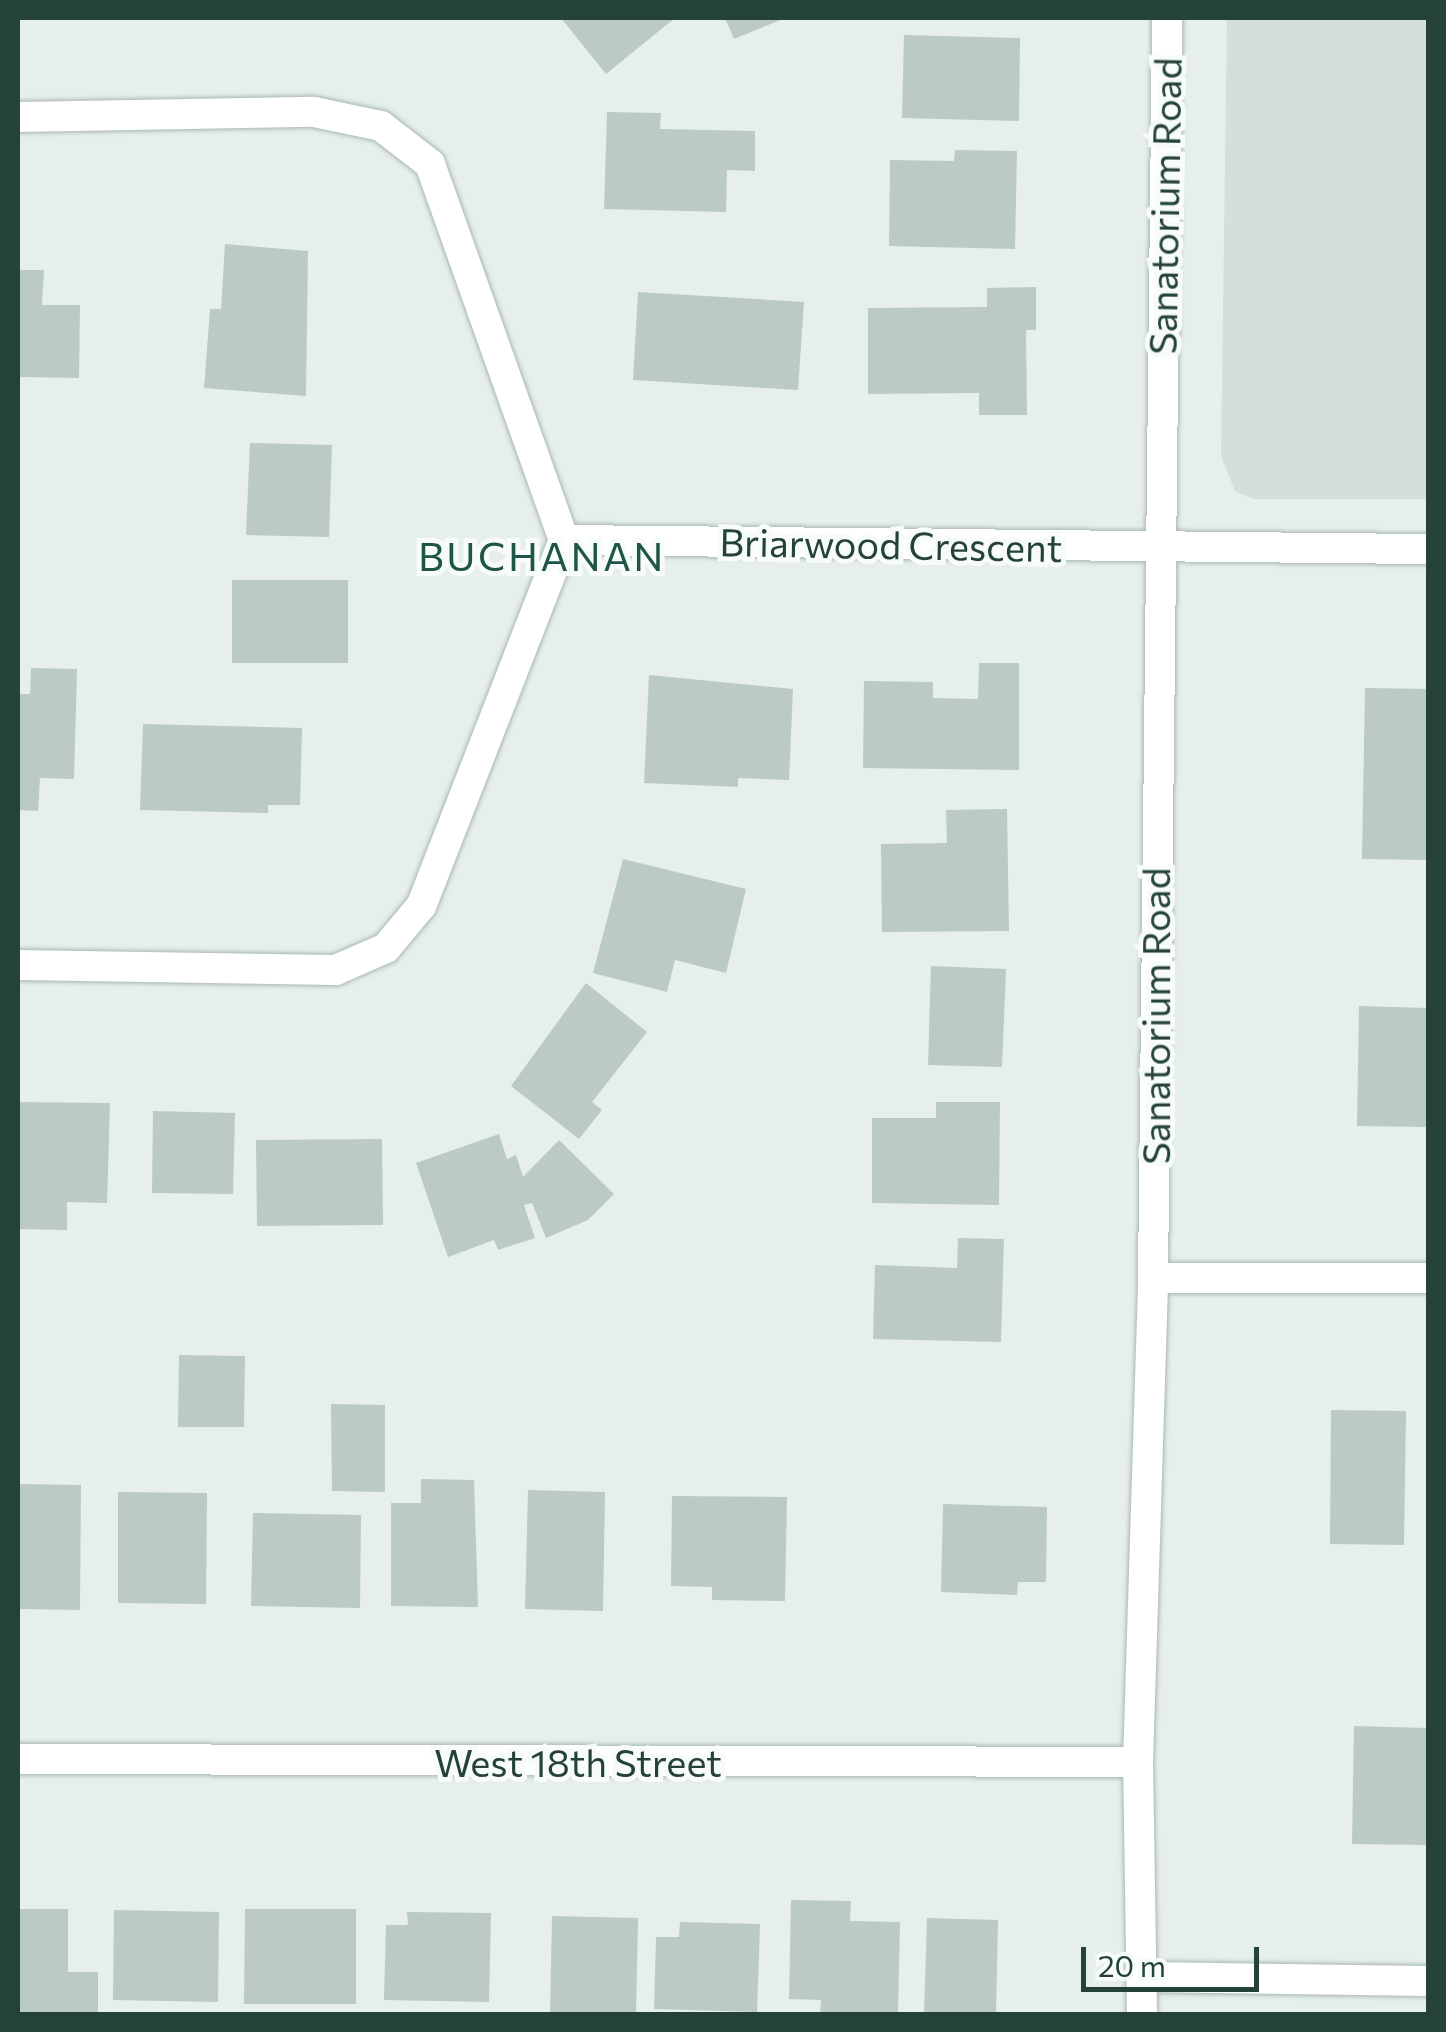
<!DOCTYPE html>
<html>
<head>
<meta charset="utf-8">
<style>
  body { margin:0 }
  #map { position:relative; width:1446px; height:2032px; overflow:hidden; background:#e6efeb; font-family:Commissioner,sans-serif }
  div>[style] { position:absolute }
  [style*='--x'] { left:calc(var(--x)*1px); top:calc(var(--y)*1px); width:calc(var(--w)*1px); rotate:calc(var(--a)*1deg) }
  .built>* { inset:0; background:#d4dfda }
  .building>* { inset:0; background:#bbcac4 }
  .roads { filter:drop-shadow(0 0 2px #a8b8b2) drop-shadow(0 0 2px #a8b8b2) }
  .minor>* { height:30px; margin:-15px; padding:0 15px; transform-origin:15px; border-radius:15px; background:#fff }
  span { translate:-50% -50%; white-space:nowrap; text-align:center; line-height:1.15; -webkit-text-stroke:10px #f7fbf9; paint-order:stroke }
  .street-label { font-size:38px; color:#24423a }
  .neighbourhood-label { font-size:40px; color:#1f5548; letter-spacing:2.5px }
  .frame { position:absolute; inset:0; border:20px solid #24423a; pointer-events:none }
  .scale { position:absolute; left:1081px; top:1947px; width:178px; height:45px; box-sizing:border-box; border:5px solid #24423a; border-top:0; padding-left:12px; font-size:30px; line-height:35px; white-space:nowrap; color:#24423a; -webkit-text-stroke:8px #f7fbf9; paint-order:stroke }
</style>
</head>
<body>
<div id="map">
  <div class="built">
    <i style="clip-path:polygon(1227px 18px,1428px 18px,1428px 499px,1253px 499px,1235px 491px,1221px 456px)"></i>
  </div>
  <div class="building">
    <i style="clip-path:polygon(561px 18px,675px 18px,606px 74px)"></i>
    <i style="clip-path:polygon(725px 18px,785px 18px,734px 39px)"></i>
    <i style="clip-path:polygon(904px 35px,1020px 38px,1019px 121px,902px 118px)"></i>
    <i style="clip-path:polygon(607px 112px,661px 113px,660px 129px,755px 131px,755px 171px,727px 170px,726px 212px,604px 209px)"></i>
    <i style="clip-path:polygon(955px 150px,1017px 151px,1015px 249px,889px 246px,890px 160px,954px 161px)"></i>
    <i style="clip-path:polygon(225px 244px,308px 251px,306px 396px,204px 388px,210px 309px,221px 309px)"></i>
    <i style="clip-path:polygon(18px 270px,44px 270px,42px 305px,80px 305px,79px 378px,18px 377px)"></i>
    <i style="clip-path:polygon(1036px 287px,1036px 330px,1026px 330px,1027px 415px,979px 415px,979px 393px,868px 394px,868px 308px,987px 307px,987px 288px)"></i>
    <i style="clip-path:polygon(638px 292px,804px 302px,798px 390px,633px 380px)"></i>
    <i style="clip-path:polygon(250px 443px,332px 445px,329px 537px,246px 535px)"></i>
    <i style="clip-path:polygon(232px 580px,348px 580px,348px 663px,232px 663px)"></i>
    <i style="clip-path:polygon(979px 663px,1019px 663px,1019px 770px,863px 768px,864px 681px,933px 682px,933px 698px,978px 699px)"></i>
    <i style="clip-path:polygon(31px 668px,77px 669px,74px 779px,40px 778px,38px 811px,18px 810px,18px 694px,30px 694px)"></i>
    <i style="clip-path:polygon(649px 675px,793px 689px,789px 780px,738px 778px,738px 787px,644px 783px)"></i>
    <i style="clip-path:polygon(1365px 688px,1428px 689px,1428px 860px,1362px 859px)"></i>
    <i style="clip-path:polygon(143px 724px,302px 728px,300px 805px,268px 805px,268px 813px,140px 810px)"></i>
    <i style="clip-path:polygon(1007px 809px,1009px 931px,882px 932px,881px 844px,947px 843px,946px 810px)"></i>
    <i style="clip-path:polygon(623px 859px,746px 889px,726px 973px,675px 960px,667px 992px,593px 973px)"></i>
    <i style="clip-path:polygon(931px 966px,1006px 969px,1002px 1067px,928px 1065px)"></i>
    <i style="clip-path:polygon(586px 983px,647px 1032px,592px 1102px,602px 1110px,579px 1139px,511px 1086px)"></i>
    <i style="clip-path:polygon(1359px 1006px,1428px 1008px,1428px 1127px,1357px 1126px)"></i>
    <i style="clip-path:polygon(18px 1102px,110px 1103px,107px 1203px,67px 1202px,67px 1230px,18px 1229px)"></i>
    <i style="clip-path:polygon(936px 1102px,1000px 1102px,999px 1205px,872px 1203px,872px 1118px,936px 1118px)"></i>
    <i style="clip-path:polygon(153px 1111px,235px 1113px,233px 1194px,152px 1193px)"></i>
    <i style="clip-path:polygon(499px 1134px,507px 1159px,516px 1155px,523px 1177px,559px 1140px,614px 1194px,588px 1220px,546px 1238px,532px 1203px,524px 1205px,535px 1238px,498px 1250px,494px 1240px,448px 1257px,416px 1163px)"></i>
    <i style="clip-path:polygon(382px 1139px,383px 1225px,257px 1226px,256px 1140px)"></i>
    <i style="clip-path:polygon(958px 1238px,1004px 1239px,1001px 1342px,873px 1339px,875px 1265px,957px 1268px)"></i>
    <i style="clip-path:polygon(179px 1355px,245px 1356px,244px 1427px,178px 1427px)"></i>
    <i style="clip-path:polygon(331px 1404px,385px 1405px,385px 1492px,332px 1491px)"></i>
    <i style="clip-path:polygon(1331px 1410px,1406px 1411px,1404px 1545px,1330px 1544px)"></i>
    <i style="clip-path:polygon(421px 1479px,474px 1480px,478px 1607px,391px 1606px,391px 1503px,421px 1503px)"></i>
    <i style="clip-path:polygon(18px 1484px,81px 1485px,80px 1610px,18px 1609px)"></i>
    <i style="clip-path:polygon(528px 1490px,605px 1492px,603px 1611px,525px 1609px)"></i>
    <i style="clip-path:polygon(118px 1492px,207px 1493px,206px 1604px,118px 1603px)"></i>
    <i style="clip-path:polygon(672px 1496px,787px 1497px,785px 1601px,712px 1600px,712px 1587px,671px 1586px)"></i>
    <i style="clip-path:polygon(943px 1504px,1047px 1507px,1046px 1582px,1018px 1582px,1017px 1595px,941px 1592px)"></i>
    <i style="clip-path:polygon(253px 1513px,361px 1515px,360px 1608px,251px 1606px)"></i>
    <i style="clip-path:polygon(1354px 1726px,1428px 1728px,1428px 1845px,1352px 1844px)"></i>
    <i style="clip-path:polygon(791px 1900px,851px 1901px,850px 1921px,900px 1922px,898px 2014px,820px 2014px,821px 2000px,789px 1999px)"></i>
    <i style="clip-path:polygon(18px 1909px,68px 1909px,68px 1972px,98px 1972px,98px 2014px,18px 2014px)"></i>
    <i style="clip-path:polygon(245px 1909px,356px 1909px,356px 2004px,244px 2004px)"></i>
    <i style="clip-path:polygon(114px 1910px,219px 1912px,218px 2002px,113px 2000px)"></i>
    <i style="clip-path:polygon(407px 1912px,491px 1913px,489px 2002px,384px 2000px,386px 1925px,408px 1925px)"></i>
    <i style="clip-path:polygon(552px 1916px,638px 1918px,636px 2014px,550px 2014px)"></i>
    <i style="clip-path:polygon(927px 1918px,998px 1920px,996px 2014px,924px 2014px)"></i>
    <i style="clip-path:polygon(680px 1922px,760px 1924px,757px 2012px,654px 2009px,656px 1937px,679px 1937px)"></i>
  </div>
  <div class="roads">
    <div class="minor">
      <i style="--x:18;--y:117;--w:296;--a:-1"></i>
      <i style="--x:314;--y:112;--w:68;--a:11.8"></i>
      <i style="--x:381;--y:126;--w:62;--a:37.8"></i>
      <i style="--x:430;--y:164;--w:399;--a:70.4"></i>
      <i style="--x:564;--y:540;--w:393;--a:111.3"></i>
      <i style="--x:421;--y:906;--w:55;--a:129.8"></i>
      <i style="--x:386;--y:948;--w:55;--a:156.3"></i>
      <i style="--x:336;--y:970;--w:318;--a:-179.1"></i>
      <i style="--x:564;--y:540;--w:864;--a:0.6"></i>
      <i style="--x:1153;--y:1278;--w:275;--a:0"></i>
      <i style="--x:18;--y:1759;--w:1120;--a:0.15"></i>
      <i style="--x:1143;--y:1977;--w:285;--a:0.8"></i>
      <i style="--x:1142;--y:2014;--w:252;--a:-90.9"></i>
      <i style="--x:1138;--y:1762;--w:484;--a:-88.2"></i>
      <i style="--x:1153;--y:1278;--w:1260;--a:-89.36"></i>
    </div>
  </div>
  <div class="street-label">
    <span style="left:1164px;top:206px;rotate:-89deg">Sanatorium Road</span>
    <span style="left:891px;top:544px;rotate:1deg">Briarwood Crescent</span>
    <span style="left:1155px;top:1016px;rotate:-90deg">Sanatorium Road</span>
    <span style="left:578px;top:1762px">West 18th Street</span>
  </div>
  <div class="neighbourhood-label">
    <span style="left:542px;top:555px">BUCHANAN</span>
  </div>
  <div class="frame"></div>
  <div class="scale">20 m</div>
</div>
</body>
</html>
